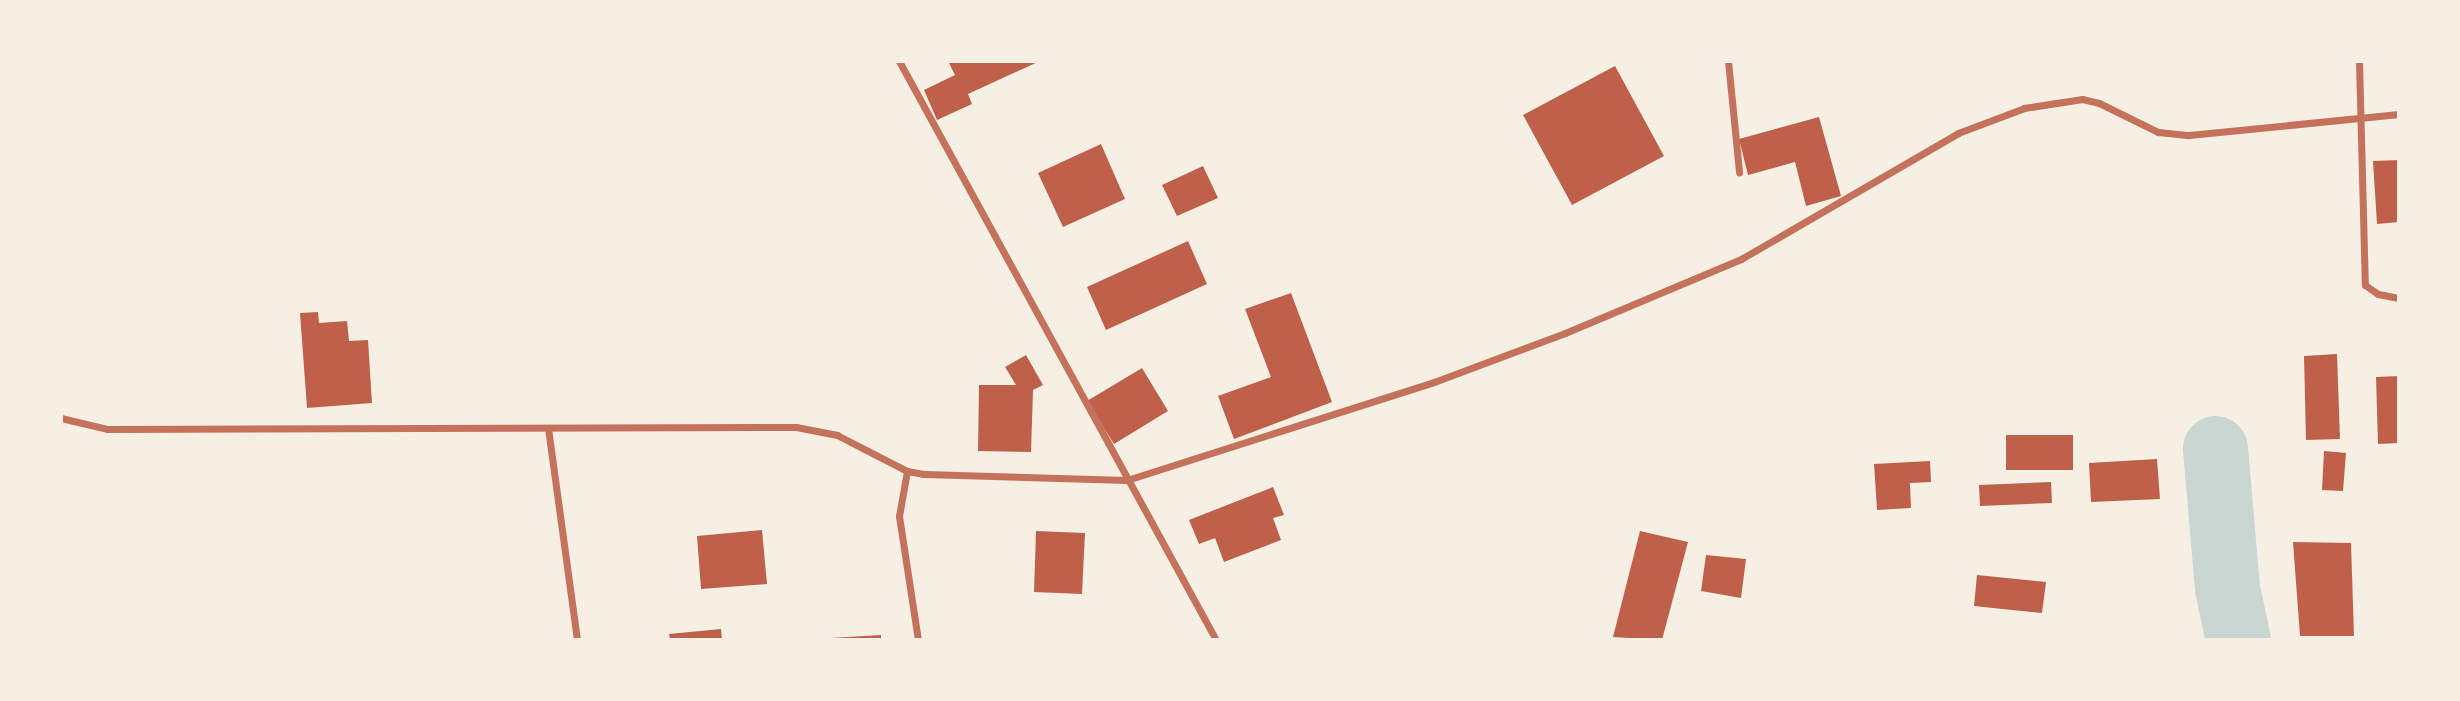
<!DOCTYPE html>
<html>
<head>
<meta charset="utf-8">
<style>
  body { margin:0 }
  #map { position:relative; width:2460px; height:701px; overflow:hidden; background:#f6efe4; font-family:"Varela Round",sans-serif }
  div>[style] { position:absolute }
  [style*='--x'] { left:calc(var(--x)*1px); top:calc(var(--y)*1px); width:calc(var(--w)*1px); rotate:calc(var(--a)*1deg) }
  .river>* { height:65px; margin:-32.5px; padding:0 32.5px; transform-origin:32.5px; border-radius:32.5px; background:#c9d6d2 }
  .building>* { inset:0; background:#bf614a }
  .minor>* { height:7px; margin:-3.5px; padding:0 3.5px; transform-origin:3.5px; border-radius:3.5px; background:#c5725c }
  span { translate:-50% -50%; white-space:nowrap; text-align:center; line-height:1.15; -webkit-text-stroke:6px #f6efe4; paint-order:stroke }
  .frame { position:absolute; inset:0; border:63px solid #f6efe4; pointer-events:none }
</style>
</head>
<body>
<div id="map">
  <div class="river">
    <i style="--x:2215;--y:448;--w:141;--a:85.1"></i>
    <i style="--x:2227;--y:588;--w:53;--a:78.1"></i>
  </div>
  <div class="building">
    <i style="clip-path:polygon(948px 61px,1040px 61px,968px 94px,972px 104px,937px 120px,924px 90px,955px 75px)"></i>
    <i style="clip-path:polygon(1615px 66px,1664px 156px,1572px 205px,1523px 115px)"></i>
    <i style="clip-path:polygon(1819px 117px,1841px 196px,1806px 206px,1795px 162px,1748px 175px,1739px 139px)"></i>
    <i style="clip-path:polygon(1101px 144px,1125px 199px,1063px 227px,1038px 173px)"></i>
    <i style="clip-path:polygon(2399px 160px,2399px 222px,2377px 224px,2373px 161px)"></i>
    <i style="clip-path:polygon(1203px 166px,1218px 198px,1177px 216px,1162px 185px)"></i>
    <i style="clip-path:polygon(1188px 241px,1207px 284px,1106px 330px,1087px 287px)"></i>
    <i style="clip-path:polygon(1291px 293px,1332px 402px,1234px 439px,1218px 396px,1271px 377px,1245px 309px)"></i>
    <i style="clip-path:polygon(318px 312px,319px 323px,347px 321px,349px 341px,368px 340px,372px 403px,307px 408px,300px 313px)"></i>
    <i style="clip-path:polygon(2337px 354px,2340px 439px,2306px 440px,2304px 356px)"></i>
    <i style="clip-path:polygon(1026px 355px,1043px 385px,1033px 390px,1031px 452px,978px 451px,979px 385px,1016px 385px,1005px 367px)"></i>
    <i style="clip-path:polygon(1142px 368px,1168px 411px,1114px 444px,1087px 401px)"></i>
    <i style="clip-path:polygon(2399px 376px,2399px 443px,2378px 444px,2376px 377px)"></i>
    <i style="clip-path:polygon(2006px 435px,2073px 435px,2073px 470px,2006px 470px)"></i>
    <i style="clip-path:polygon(2324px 451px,2346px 453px,2343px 491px,2322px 490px)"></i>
    <i style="clip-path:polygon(2157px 459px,2160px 499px,2091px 502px,2089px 463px)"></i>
    <i style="clip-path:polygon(1930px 461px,1931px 482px,1910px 483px,1911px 508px,1877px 510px,1874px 464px)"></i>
    <i style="clip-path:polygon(2051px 482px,2052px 503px,1980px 506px,1979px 485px)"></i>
    <i style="clip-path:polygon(1273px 487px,1284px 515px,1273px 518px,1281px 540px,1224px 562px,1215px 538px,1199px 544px,1189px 520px)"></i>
    <i style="clip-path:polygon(762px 530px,767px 584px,701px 589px,697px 536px)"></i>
    <i style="clip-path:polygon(1036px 531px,1085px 533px,1082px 594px,1034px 592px)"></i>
    <i style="clip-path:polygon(1640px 531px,1688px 542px,1662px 640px,1613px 637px)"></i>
    <i style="clip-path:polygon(2293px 542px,2351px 543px,2354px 636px,2300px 636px)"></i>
    <i style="clip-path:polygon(1706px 555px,1746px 559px,1741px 598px,1701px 591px)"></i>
    <i style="clip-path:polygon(1977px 575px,2046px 582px,2042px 613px,1974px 606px)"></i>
    <i style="clip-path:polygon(721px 629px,722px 640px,670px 640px,669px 634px)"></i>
    <i style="clip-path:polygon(881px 635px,881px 640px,831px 640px,831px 638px)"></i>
  </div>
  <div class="minor">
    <i style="--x:899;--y:61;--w:660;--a:61.3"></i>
    <i style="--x:1728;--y:61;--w:112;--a:84.3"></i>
    <i style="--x:2359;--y:61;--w:224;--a:88.5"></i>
    <i style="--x:2365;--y:285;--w:16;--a:35"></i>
    <i style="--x:2378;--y:294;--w:21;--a:11"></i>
    <i style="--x:61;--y:418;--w:47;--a:13.4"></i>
    <i style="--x:107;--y:429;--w:689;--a:-0.17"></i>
    <i style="--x:796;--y:427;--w:42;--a:11"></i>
    <i style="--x:837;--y:435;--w:79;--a:27.2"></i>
    <i style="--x:907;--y:471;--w:17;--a:10"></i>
    <i style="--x:924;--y:474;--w:203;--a:1.7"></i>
    <i style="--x:1127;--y:480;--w:322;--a:-17.7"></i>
    <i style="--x:1434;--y:382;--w:140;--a:-20.5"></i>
    <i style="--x:1565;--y:333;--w:191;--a:-22.8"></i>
    <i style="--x:1741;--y:259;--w:251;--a:-30.1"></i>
    <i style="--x:1958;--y:133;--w:71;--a:-20.7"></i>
    <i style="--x:2024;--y:108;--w:59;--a:-8.8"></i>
    <i style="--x:2082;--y:99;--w:17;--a:13"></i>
    <i style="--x:2099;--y:103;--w:66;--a:26.2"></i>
    <i style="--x:2158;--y:132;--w:31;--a:6"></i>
    <i style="--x:2189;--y:135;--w:211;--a:-5.7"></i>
    <i style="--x:548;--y:428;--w:214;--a:82.2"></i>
    <i style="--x:907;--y:471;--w:46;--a:100.1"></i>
    <i style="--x:899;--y:516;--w:125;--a:81.3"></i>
  </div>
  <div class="frame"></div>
</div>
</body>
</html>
